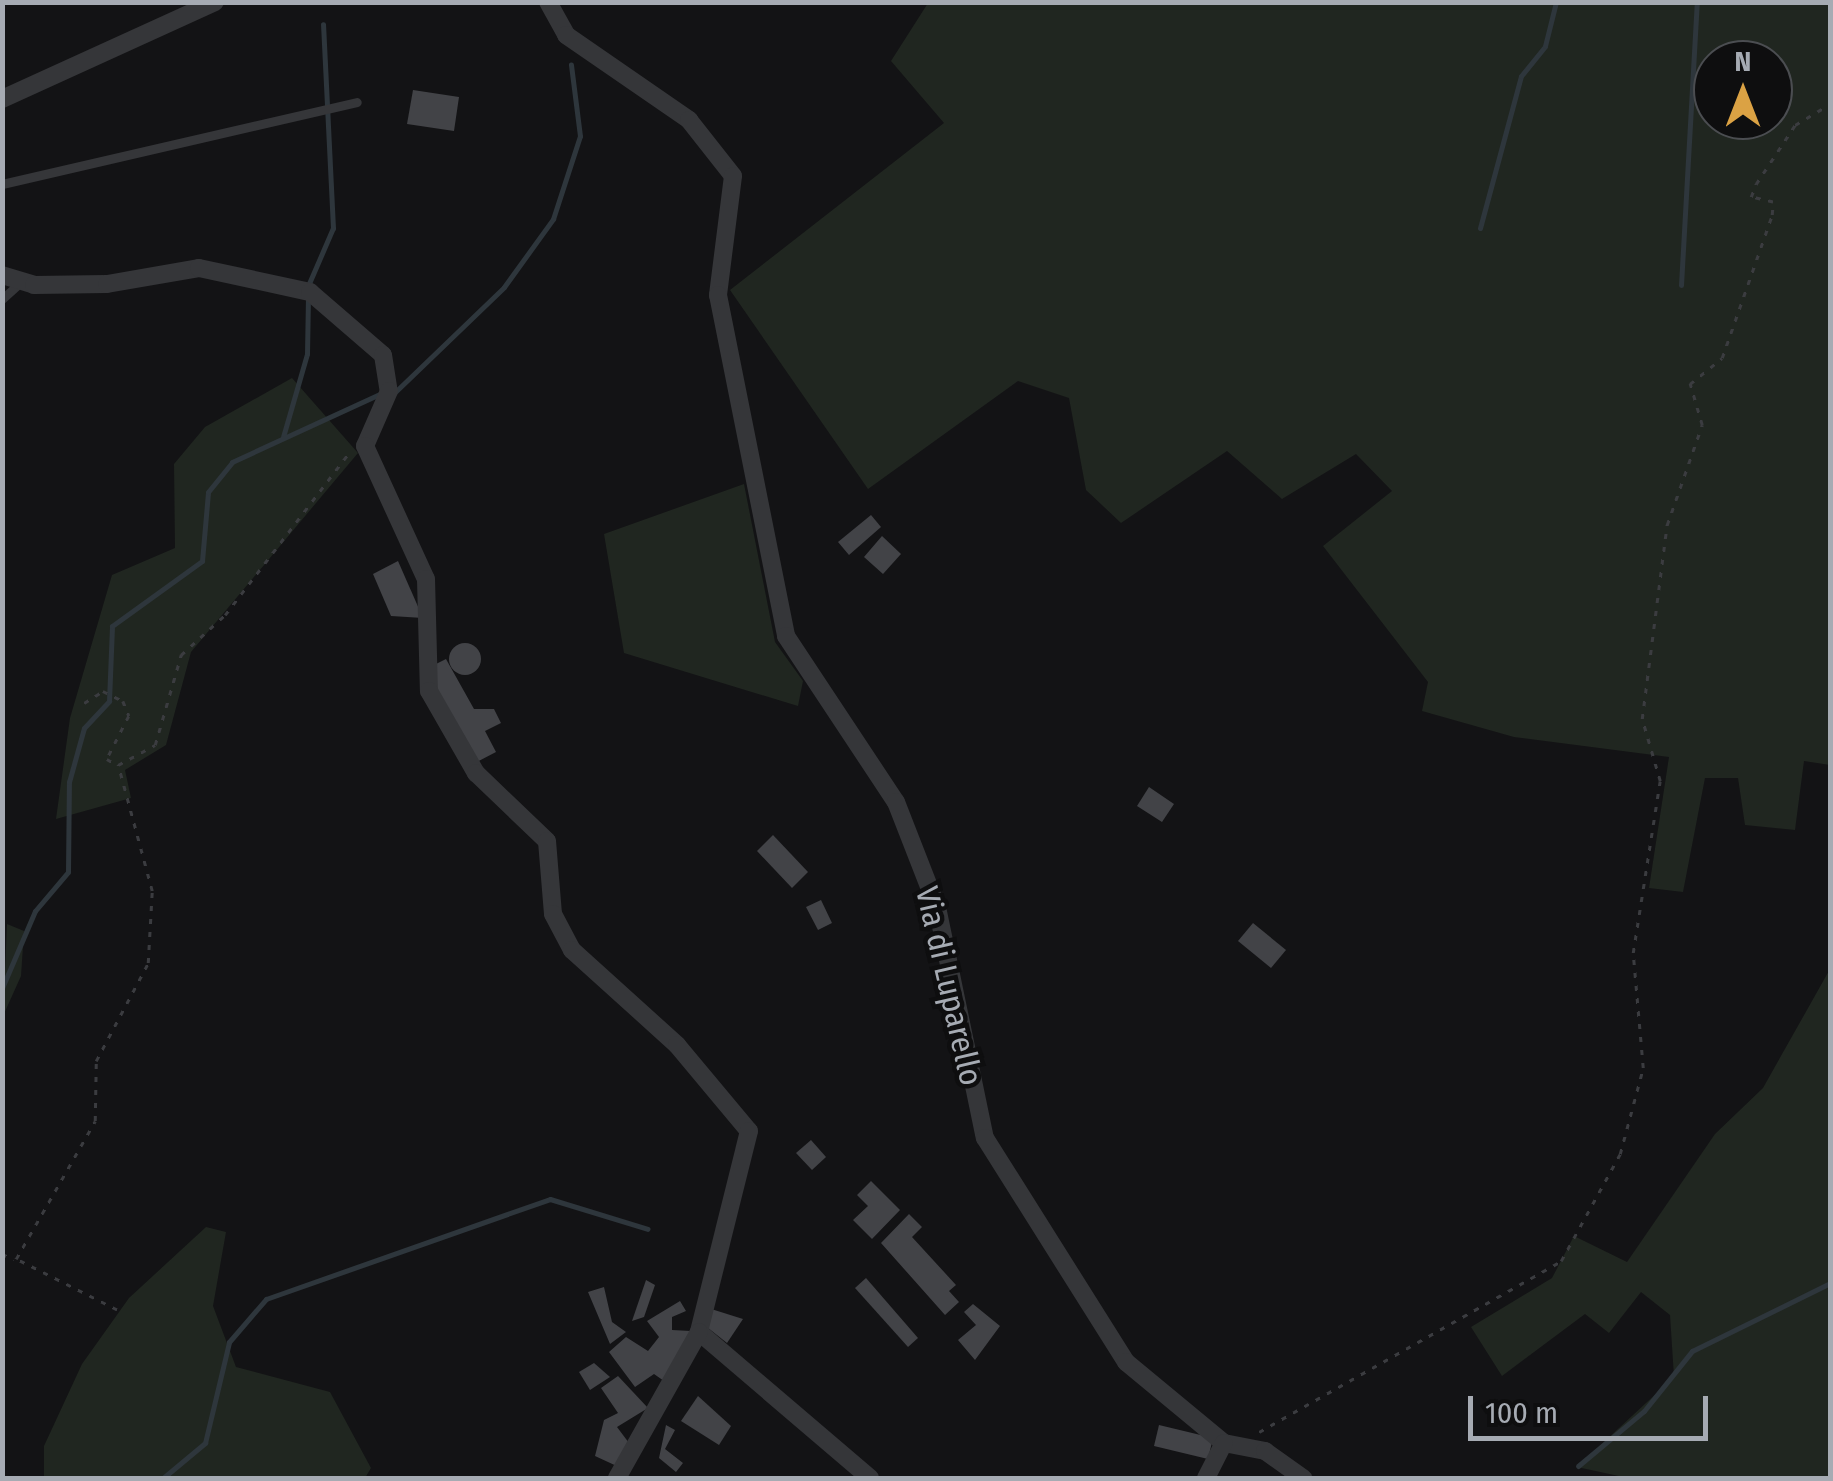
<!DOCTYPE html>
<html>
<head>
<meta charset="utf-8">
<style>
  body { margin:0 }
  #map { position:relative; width:1833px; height:1481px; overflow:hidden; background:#131315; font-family:"Fira Sans Condensed",sans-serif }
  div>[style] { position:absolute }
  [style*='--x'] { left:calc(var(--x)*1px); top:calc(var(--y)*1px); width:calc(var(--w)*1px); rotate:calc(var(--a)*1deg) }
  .green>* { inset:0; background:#202620 }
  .stream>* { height:5px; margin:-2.5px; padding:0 2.5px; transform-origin:2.5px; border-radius:2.5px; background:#2e363c }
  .building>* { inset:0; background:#424347 }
  .round { border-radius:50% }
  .path>* { height:2.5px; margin-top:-1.25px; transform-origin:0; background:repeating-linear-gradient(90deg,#3b3c40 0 5px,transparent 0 13px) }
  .lane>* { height:9px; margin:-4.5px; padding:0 4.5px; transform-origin:4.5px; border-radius:4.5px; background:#353639 }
  .street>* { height:18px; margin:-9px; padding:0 9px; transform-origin:9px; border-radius:9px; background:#353639 }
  span { translate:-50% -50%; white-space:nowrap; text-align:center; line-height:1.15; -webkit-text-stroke:9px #0e0e0f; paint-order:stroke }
  .street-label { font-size:32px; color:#a6abb3 }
  .frame { position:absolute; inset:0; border:5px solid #a6abb3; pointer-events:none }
  .north { position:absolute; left:1693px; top:40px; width:100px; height:100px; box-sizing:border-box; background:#0e0e0f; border:2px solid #4b4d51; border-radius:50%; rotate:0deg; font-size:28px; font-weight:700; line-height:40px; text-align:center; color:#a6abb3 }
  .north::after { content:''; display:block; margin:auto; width:35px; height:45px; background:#dba244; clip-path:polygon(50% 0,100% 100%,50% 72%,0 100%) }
  .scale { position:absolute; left:1468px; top:1396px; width:240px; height:45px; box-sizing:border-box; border:5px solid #a6abb3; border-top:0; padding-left:12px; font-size:30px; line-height:35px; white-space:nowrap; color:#a6abb3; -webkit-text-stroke:8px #0e0e0f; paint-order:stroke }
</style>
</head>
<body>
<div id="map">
  <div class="green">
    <i style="clip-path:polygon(evenodd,928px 3px,1830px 3px,1830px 765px,1804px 761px,1795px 830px,1745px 825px,1738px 778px,1705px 778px,1683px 892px,1649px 888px,1669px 757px,1514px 737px,1422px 711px,1428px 682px,1323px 546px,1392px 491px,1356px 454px,1282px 499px,1227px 451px,1121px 523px,1086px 490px,1069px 398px,1018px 381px,868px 489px,730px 290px,944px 123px,891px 61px,928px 3px,1713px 60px,1773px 60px,1773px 120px,1713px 120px,1713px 60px)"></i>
    <i style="clip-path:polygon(292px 378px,358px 453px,191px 652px,166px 745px,125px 770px,131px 798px,56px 819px,70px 718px,112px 575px,175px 548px,174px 464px,205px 427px)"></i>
    <i style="clip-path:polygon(744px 484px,775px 642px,803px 681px,798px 706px,624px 653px,604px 534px)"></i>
    <i style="clip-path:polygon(7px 924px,24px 931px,21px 976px,3px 1016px)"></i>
    <i style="clip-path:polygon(1830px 969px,1830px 1478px,1628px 1478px,1577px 1467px,1674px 1377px,1670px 1315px,1641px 1292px,1609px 1333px,1585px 1314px,1502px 1376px,1471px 1327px,1552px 1278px,1574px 1236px,1627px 1262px,1715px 1134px,1763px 1088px)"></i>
    <i style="clip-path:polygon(206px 1227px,226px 1232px,213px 1306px,236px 1367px,330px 1392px,371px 1468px,365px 1478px,44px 1478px,44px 1446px,82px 1364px,129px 1298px)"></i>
  </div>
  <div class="stream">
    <i style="--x:1480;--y:228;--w:157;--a:-74.9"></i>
    <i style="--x:1521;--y:76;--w:38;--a:-51"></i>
    <i style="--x:1545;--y:46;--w:45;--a:-76"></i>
    <i style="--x:1681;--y:285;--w:283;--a:-86.8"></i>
    <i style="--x:307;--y:288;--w:65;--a:-66.6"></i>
    <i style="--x:333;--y:228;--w:204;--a:-92.8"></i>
    <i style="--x:393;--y:394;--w:154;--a:-43.9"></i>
    <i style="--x:504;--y:287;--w:84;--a:-54.2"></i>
    <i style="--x:553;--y:219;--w:87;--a:-72"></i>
    <i style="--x:580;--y:136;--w:72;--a:-97.2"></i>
    <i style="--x:283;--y:437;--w:86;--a:-73.9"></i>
    <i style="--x:307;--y:354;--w:55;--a:-89"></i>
    <i style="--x:2;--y:988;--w:84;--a:-66.8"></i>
    <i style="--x:35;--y:911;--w:51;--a:-49.8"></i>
    <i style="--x:68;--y:872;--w:90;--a:-89.4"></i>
    <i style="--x:69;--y:782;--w:56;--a:-74.5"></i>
    <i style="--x:84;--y:728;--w:37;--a:-47"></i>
    <i style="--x:109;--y:701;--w:75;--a:-87.7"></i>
    <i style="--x:112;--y:626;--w:111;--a:-35.8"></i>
    <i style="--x:202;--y:561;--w:69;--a:-85"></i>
    <i style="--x:208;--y:492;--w:38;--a:-51"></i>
    <i style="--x:232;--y:462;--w:165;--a:-24.7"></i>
    <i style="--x:1578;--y:1466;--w:86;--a:-39.8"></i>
    <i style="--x:1644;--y:1411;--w:77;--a:-51.3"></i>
    <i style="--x:1692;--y:1351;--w:154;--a:-26.2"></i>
    <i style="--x:163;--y:1478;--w:55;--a:-39.8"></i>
    <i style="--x:205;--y:1443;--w:104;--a:-76.6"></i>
    <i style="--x:229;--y:1342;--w:57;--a:-49.3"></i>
    <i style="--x:266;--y:1299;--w:301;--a:-19.4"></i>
    <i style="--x:550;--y:1199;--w:102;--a:17"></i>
  </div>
  <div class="building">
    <i style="clip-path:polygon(413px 90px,459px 97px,454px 131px,407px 124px)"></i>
    <i style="clip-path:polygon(871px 515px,881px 527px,849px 555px,838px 542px)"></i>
    <i style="clip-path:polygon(882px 536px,901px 554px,883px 574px,864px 557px)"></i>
    <i style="clip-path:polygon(398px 561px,423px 618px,391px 616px,373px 574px)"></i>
    <i class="round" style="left:449px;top:643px;width:32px;height:32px"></i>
    <i style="clip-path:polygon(446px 659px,474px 709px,494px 709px,501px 723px,485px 731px,496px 752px,473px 764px,429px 682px,430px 667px)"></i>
    <i style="clip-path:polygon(1149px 787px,1174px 804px,1162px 822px,1137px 806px)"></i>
    <i style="clip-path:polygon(773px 835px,808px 872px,792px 888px,757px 851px)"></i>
    <i style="clip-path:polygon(821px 900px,832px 923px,818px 930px,806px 907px)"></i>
    <i style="clip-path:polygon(1253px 923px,1286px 950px,1271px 968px,1238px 941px)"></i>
    <i style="clip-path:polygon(811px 1140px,826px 1157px,812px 1170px,796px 1153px)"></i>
    <i style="clip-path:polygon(871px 1181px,900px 1210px,872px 1239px,853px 1220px,868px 1206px,857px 1195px)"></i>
    <i style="clip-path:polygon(909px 1214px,922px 1227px,912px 1237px,956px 1285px,949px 1291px,959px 1302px,945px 1315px,881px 1243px)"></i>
    <i style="clip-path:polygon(866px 1278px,918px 1338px,908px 1347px,855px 1288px)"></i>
    <i style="clip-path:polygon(646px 1280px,655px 1285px,644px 1317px,632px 1321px)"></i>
    <i style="clip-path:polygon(604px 1287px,612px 1322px,626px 1332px,610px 1344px,588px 1292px)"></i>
    <i style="clip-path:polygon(680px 1301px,686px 1311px,672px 1317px,672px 1330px,691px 1331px,664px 1381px,654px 1374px,635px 1387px,609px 1352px,626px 1337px,648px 1351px,659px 1337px,647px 1321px)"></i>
    <i style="clip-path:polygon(973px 1304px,1000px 1326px,975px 1360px,958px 1340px,976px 1325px,964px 1312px)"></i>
    <i style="clip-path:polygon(708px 1308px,743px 1319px,727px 1343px,703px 1324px)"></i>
    <i style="clip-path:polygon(594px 1363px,610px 1377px,590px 1390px,579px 1372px)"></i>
    <i style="clip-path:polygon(618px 1376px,648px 1408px,617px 1427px,632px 1447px,621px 1468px,595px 1456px,604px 1420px,618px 1413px,601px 1388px)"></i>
    <i style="clip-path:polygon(698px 1396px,731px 1426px,719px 1445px,681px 1421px)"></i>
    <i style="clip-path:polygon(666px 1425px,675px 1430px,665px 1449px,683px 1463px,676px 1472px,659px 1458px)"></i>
    <i style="clip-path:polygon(1159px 1425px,1213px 1438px,1208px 1459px,1154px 1446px)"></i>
  </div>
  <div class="path">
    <i style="--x:84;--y:703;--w:22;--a:-32"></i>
    <i style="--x:103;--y:691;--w:22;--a:27"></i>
    <i style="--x:123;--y:701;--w:16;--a:68"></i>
    <i style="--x:129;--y:716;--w:48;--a:117.1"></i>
    <i style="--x:107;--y:759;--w:12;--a:31"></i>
    <i style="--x:2;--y:1254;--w:13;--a:23"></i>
    <i style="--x:117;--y:1310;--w:113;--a:-153.2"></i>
    <i style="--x:16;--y:1259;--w:159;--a:-60.2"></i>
    <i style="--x:95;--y:1121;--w:60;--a:-89"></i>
    <i style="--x:96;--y:1061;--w:111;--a:-62"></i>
    <i style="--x:148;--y:963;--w:72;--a:-86.8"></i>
    <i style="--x:152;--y:891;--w:131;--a:-105.1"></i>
    <i style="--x:118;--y:765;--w:42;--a:-28.4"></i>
    <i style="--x:155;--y:745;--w:94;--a:-73.9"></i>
    <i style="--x:181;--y:655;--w:59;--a:-42.3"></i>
    <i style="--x:225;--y:615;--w:204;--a:-52.6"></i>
    <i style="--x:1259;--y:1432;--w:347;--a:-29.5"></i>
    <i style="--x:1561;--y:1261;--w:122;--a:-61.1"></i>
    <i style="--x:1620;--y:1154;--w:89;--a:-75"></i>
    <i style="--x:1643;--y:1068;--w:115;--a:-95"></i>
    <i style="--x:1633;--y:953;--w:174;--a:-81.1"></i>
    <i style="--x:1660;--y:781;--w:65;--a:-106.2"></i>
    <i style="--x:1642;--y:719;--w:196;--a:-82.7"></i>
    <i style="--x:1667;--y:525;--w:106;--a:-70.7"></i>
    <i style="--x:1702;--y:425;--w:43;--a:-106.3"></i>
    <i style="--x:1690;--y:384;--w:41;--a:-39.1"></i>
    <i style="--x:1722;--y:358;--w:151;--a:-70.7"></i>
    <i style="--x:1772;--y:215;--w:13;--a:-86"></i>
    <i style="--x:1773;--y:202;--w:23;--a:-167"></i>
    <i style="--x:1751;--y:197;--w:14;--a:-69"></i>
    <i style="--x:1756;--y:184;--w:71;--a:-56.5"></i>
    <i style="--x:1795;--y:125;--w:41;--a:-31"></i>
  </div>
  <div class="lane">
    <i style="--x:2;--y:184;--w:364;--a:-13"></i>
    <i style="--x:2;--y:299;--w:25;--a:-42"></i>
  </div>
  <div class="street">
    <i style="--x:548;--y:2;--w:38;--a:61"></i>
    <i style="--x:566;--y:35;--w:150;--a:34.6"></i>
    <i style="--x:689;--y:120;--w:71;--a:51.8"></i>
    <i style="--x:733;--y:176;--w:120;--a:97.2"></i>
    <i style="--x:718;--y:295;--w:348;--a:78.7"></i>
    <i style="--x:786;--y:636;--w:199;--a:56.5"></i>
    <i style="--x:896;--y:802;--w:113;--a:68.7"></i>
    <i style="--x:937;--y:907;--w:236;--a:78.3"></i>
    <i style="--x:985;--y:1138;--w:265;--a:57.8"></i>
    <i style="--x:1126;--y:1362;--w:127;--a:39.6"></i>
    <i style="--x:1224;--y:1443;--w:42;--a:11"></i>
    <i style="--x:1265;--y:1451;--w:47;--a:35.4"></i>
    <i style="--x:2;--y:99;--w:234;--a:-24.5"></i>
    <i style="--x:2;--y:275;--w:34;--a:17"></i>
    <i style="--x:34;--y:285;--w:73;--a:-0.8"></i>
    <i style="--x:107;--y:284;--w:93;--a:-9.9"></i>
    <i style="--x:199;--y:268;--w:114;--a:12.2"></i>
    <i style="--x:310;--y:292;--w:96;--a:40.8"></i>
    <i style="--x:383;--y:355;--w:36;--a:81"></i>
    <i style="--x:389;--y:391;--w:60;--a:113.6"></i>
    <i style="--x:365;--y:446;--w:146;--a:65.4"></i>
    <i style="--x:426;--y:579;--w:112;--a:88.5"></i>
    <i style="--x:429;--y:691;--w:95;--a:60.2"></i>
    <i style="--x:476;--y:773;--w:98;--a:43.8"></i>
    <i style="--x:547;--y:841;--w:73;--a:85.3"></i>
    <i style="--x:553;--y:914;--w:41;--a:62.2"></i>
    <i style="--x:572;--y:950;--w:142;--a:42.1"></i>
    <i style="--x:677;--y:1045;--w:112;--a:50.1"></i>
    <i style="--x:749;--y:1131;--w:207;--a:104"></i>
    <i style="--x:699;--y:1332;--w:225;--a:40.5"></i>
    <i style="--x:617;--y:1478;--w:167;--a:-60.7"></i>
    <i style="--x:1206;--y:1478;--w:39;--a:-63"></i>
  </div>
  <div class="street-label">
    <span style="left:949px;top:986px;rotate:77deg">Via di Luparello</span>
  </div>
  <div class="frame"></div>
  <div class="north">N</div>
  <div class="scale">100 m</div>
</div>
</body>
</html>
